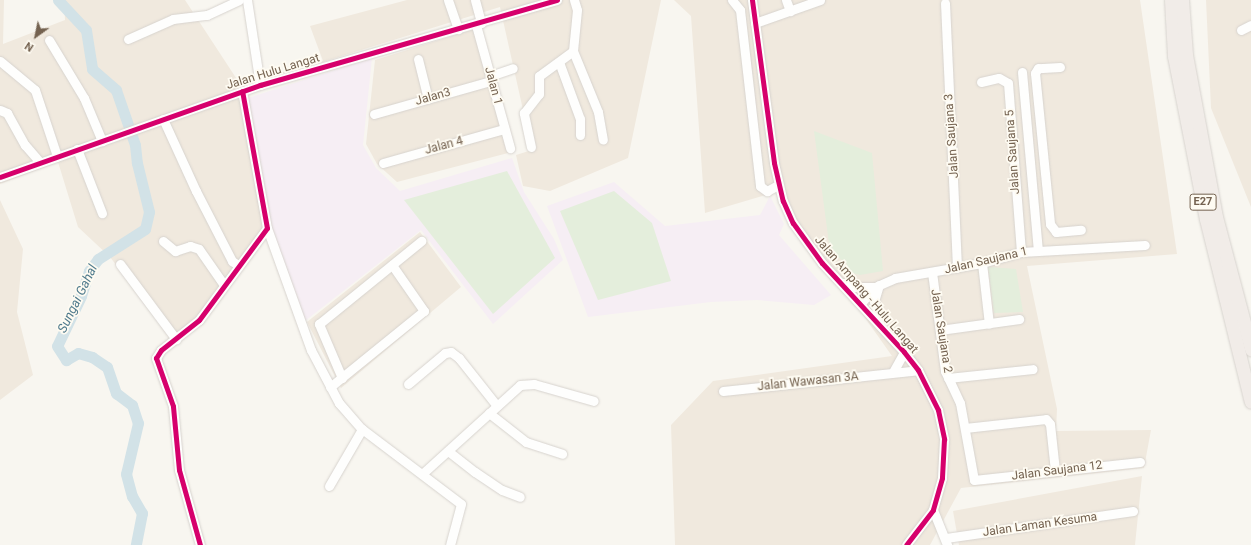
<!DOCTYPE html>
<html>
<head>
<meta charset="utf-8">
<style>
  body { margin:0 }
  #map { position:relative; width:1251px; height:545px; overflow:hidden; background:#f8f6f0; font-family:Roboto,sans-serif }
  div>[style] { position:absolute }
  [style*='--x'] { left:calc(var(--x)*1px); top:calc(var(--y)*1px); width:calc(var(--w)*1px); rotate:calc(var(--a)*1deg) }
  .residential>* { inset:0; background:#f0e9de }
  .education>* { inset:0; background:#f6eef4 }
  .green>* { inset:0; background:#e4eedc }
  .river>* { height:11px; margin:-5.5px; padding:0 5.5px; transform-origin:5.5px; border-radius:5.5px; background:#d2e2e7 }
  .roads { filter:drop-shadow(0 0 1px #d7d3ce) drop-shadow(0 0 1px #d7d3ce) }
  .minor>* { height:9px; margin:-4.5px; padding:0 4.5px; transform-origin:4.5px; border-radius:4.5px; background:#fefefd }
  .highway>* { height:13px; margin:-6.5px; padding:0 6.5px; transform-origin:6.5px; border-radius:6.5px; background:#f1ece8 }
  .cycleway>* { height:5px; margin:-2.5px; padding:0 2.5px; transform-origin:2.5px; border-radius:2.5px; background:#d6006c }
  span { translate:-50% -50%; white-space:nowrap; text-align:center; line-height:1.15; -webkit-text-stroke:3.5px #fefbf2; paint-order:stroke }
  .shield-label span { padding:1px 3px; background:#fefbf2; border:1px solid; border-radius:3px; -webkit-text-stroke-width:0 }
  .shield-label { font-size:11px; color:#746250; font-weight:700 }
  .street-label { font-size:12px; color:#746250 }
  .water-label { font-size:13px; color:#4f7a8c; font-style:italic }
  .north { position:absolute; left:16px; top:16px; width:40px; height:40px; -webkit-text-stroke:3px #fefbf2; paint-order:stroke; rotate:213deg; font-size:11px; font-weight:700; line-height:16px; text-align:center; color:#746250 }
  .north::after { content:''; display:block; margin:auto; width:14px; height:18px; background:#746250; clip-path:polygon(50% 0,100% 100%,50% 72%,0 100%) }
</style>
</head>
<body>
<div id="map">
  <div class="residential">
    <i style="clip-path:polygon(0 0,4px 0,3px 44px,65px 20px,64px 0,185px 0,240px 84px,323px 61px,310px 26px,407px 0,661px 0,628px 158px,550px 191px,523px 186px,516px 155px,532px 150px,500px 7px,239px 88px,265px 236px,204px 318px,173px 340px,110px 257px,78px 227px,58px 162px,0 184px)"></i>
    <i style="clip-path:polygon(674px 0,1140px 0,1177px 254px,1027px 266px,1057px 409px,1056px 431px,1151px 430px,1144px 468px,961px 488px,930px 545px,675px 545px,671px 425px,713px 381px,892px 356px,776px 192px,705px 213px,691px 16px)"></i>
    <i style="clip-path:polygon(1206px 0,1251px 0,1251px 207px,1211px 108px)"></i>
    <i style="clip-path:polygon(481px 27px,512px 152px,397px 182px,377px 164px,366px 144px,375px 60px)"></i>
    <i style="clip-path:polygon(0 200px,23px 249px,17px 312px,33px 375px,0 400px)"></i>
    <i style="clip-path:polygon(420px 232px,461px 287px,341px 388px,307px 322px)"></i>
    <i style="clip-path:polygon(1142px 476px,1135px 545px,959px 545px,953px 511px)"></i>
  </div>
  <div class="education">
    <i style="clip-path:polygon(372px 58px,363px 145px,376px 168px,400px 191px,512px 158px,524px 192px,554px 239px,563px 260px,493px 324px,421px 230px,305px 321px,271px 227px,248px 98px)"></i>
    <i style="clip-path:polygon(614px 182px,665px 226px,760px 215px,770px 196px,784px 224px,779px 235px,831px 295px,814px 305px,757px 300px,711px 302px,588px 317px,547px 206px)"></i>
  </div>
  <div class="green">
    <i style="clip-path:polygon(814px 131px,872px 153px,883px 271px,860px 275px,849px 272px,847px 264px,830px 251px)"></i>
    <i style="clip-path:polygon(507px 171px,555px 258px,493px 314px,404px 200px)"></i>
    <i style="clip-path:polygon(614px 191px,652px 223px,671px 281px,598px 300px,560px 211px)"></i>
    <i style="clip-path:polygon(988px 267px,1016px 269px,1023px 312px,994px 313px)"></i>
  </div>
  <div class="river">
    <i style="--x:58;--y:0;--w:41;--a:47"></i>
    <i style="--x:86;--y:30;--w:39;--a:81"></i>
    <i style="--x:92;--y:69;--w:32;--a:41"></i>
    <i style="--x:116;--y:90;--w:58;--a:70.9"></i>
    <i style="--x:135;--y:145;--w:18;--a:84"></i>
    <i style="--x:137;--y:163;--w:50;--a:76.2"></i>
    <i style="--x:149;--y:212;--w:17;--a:103"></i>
    <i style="--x:145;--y:229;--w:56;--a:147.4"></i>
    <i style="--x:98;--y:259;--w:15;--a:127"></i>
    <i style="--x:89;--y:271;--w:26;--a:108"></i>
    <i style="--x:81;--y:296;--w:55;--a:115.6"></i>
    <i style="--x:57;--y:346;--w:17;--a:57"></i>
    <i style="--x:66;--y:360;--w:14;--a:-30"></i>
    <i style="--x:78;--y:353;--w:15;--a:16"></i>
    <i style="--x:92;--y:357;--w:18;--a:34"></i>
    <i style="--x:107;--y:367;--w:28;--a:71"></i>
    <i style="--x:116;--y:393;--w:20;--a:37"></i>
    <i style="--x:132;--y:405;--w:19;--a:72"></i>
    <i style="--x:138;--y:423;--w:52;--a:103.2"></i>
    <i style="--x:126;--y:474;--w:23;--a:75"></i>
    <i style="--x:132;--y:496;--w:20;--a:60"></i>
    <i style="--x:142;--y:513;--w:33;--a:101"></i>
  </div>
  <div class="roads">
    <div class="minor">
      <i style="--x:247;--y:0;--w:86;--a:81.3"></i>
      <i style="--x:448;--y:0;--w:31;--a:71"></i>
      <i style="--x:475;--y:0;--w:24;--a:75"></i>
      <i style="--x:574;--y:0;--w:10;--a:73"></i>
      <i style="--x:577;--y:10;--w:41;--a:95.6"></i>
      <i style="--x:573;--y:51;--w:66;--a:67.7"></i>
      <i style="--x:598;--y:112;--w:28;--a:80"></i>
      <i style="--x:732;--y:0;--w:13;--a:51"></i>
      <i style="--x:740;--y:10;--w:177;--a:83.5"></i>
      <i style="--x:760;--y:186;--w:9;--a:36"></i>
      <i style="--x:767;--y:191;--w:13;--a:-29"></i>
      <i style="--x:752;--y:0;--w:164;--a:82.3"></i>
      <i style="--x:774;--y:163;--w:39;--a:77"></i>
      <i style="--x:783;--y:201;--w:24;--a:66"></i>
      <i style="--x:793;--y:223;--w:49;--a:54.1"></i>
      <i style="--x:822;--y:263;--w:121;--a:47.3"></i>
      <i style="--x:904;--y:352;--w:23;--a:52"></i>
      <i style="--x:918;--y:370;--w:45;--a:63.4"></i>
      <i style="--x:938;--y:410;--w:30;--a:78"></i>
      <i style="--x:944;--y:439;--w:39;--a:93"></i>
      <i style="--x:942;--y:478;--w:33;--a:106"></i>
      <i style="--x:933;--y:510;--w:44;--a:127.6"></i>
      <i style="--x:786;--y:0;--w:12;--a:70"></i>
      <i style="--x:945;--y:3;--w:265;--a:87.4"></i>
      <i style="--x:755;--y:23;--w:69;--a:-19.5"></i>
      <i style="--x:476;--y:25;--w:128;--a:74.5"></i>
      <i style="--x:1241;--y:30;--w:11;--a:-27"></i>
      <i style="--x:128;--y:39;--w:49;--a:-24"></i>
      <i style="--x:173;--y:19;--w:34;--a:-7"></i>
      <i style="--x:207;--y:15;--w:35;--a:-25"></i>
      <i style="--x:49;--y:40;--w:68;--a:58.9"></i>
      <i style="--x:84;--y:98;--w:47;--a:67.3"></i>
      <i style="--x:418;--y:59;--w:41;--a:76"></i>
      <i style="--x:0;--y:61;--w:45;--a:39.6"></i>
      <i style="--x:35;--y:90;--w:70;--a:71.6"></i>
      <i style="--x:559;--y:62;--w:61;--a:69.8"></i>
      <i style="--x:580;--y:119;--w:16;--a:90"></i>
      <i style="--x:1060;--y:67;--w:22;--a:177"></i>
      <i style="--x:1038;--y:68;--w:6;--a:121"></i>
      <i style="--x:1035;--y:73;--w:152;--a:84.3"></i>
      <i style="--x:1050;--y:224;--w:10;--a:53"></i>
      <i style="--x:1056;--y:232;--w:25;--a:-5"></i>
      <i style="--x:1022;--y:72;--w:179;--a:84.9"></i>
      <i style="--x:490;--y:76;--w:24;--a:-19"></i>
      <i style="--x:981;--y:82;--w:18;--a:-13"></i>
      <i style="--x:999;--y:78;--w:10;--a:29"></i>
      <i style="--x:1008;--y:83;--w:169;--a:85.6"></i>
      <i style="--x:0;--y:110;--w:8;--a:23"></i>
      <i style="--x:7;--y:113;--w:37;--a:61"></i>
      <i style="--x:25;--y:145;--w:23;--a:49"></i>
      <i style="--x:374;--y:114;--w:122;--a:-15.8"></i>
      <i style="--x:163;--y:119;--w:79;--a:65.4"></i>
      <i style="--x:196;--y:191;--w:79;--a:62.8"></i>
      <i style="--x:232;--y:261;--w:7;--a:34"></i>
      <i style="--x:531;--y:147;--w:35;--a:-102"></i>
      <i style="--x:524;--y:113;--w:24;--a:-52"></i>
      <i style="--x:539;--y:94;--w:18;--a:-90"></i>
      <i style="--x:539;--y:76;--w:42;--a:-36.3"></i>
      <i style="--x:77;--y:149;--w:69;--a:68.7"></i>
      <i style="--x:383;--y:163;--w:126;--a:-15.7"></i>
      <i style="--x:0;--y:177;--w:276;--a:-19.5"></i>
      <i style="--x:260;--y:85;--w:309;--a:-16"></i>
      <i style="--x:267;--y:228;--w:130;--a:70.2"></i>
      <i style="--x:311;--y:350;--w:60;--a:62.2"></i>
      <i style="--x:339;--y:403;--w:35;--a:49"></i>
      <i style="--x:362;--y:429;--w:124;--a:37.1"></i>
      <i style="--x:461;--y:504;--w:42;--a:105"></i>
      <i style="--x:163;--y:241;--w:16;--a:40"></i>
      <i style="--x:175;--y:251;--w:16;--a:-18"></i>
      <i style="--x:190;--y:246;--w:9;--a:18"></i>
      <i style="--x:199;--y:249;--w:44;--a:55.2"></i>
      <i style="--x:982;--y:263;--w:61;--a:83.5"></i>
      <i style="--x:120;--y:264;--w:94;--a:53.3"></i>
      <i style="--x:932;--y:272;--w:100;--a:82.5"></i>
      <i style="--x:945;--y:371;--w:35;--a:65"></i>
      <i style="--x:960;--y:403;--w:78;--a:79.7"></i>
      <i style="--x:974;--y:480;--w:167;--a:-6.2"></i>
      <i style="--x:843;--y:283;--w:12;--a:20"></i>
      <i style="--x:854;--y:287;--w:21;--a:0"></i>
      <i style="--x:879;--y:285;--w:17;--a:107"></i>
      <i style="--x:874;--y:301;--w:21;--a:73"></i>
      <i style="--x:861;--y:303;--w:21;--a:-49"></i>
      <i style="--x:875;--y:287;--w:22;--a:-24"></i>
      <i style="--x:895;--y:278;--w:88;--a:-9.8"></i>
      <i style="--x:982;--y:263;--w:41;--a:-15.8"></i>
      <i style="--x:1021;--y:252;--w:124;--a:-3.2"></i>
      <i style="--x:940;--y:330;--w:80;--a:-7.9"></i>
      <i style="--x:893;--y:372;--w:23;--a:-61"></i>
      <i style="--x:342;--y:378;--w:59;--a:-113.1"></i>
      <i style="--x:319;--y:324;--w:132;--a:-39.1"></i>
      <i style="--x:948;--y:378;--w:85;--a:-6"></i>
      <i style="--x:408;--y:384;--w:48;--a:-40"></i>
      <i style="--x:445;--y:353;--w:6;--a:-9"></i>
      <i style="--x:451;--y:352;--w:10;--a:37"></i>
      <i style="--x:459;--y:358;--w:61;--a:51.6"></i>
      <i style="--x:330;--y:387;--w:121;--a:-39"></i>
      <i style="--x:424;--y:311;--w:56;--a:-124.8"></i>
      <i style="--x:723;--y:391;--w:196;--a:-6.1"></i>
      <i style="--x:489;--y:413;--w:47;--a:38.1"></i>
      <i style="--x:526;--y:442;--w:38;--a:18"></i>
      <i style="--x:965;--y:428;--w:81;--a:-6.3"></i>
      <i style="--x:1046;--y:419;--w:6;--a:51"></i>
      <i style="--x:1050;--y:424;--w:47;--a:83.9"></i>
      <i style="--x:448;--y:451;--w:34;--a:38"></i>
      <i style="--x:475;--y:472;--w:32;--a:34"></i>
      <i style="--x:502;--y:490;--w:19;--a:21"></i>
      <i style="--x:422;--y:474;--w:132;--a:-42.2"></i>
      <i style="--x:520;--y:385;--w:14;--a:-4"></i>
      <i style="--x:534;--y:384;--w:62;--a:15.8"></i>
      <i style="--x:329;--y:486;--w:66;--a:-59.9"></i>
      <i style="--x:933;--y:510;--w:38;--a:68"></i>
      <i style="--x:946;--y:538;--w:189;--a:-8.2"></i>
      <i style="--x:200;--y:545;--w:78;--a:-105.6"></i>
      <i style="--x:179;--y:470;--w:64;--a:-95.4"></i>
      <i style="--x:173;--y:406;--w:51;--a:-109.5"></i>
      <i style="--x:156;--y:358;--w:9;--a:-58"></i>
      <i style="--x:161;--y:350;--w:48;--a:-38.3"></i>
      <i style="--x:199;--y:320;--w:114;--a:-53.5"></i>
      <i style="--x:267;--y:228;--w:139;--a:-100.3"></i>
    </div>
    <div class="highway">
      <i style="--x:1171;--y:0;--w:56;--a:86.9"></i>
      <i style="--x:1174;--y:56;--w:166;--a:78.9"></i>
      <i style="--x:1206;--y:219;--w:188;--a:76.2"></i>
      <i style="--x:1182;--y:0;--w:55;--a:85.8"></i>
      <i style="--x:1186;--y:55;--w:165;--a:79.5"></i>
      <i style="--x:1216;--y:217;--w:137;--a:75.1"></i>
    </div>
  </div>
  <div class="cycleway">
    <i style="--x:752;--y:0;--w:164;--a:82.3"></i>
    <i style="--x:774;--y:163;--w:39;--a:77"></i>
    <i style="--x:783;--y:201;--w:24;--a:66"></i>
    <i style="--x:793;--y:223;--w:49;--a:54.1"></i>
    <i style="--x:822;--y:263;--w:121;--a:47.3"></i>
    <i style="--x:904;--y:352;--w:23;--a:52"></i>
    <i style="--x:918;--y:370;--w:45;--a:63.4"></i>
    <i style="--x:938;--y:410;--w:30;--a:78"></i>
    <i style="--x:944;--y:439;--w:39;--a:93"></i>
    <i style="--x:942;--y:478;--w:33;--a:106"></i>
    <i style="--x:933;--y:510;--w:44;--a:127.6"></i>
    <i style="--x:0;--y:177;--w:276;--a:-19.5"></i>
    <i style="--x:260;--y:85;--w:309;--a:-16"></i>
    <i style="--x:200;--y:545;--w:78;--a:-105.6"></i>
    <i style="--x:179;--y:470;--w:64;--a:-95.4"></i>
    <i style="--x:173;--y:406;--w:51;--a:-109.5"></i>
    <i style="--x:156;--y:358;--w:9;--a:-58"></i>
    <i style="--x:161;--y:350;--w:48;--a:-38.3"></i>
    <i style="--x:199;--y:320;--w:114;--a:-53.5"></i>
    <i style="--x:267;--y:228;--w:139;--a:-100.3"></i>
  </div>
  <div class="shield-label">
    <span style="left:1203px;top:202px">E27</span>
  </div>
  <div class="street-label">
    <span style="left:273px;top:72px;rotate:-17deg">Jalan Hulu Langat</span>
    <span style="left:493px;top:86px;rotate:75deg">Jalan 1</span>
    <span style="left:433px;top:97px;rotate:-16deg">Jalan3</span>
    <span style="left:952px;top:136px;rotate:-94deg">Jalan Saujana 3</span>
    <span style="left:444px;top:146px;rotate:-15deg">Jalan 4</span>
    <span style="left:1013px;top:152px;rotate:-94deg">Jalan Saujana 5</span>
    <span style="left:986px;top:261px;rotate:-13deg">Jalan Saujana 1</span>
    <span style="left:866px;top:295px;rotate:49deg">Jalan Ampang - Hulu Langat</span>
    <span style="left:941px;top:331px;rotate:81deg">Jalan Saujana 2</span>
    <span style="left:808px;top:382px;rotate:-6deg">Jalan Wawasan 3A</span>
    <span style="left:1057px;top:471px;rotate:-7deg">Jalan Saujana 12</span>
    <span style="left:1040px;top:525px;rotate:-8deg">Jalan Laman Kesuma</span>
  </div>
  <div class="water-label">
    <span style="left:78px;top:299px;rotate:-64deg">Sungai Gahal</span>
  </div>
  <div class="north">N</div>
</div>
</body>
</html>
